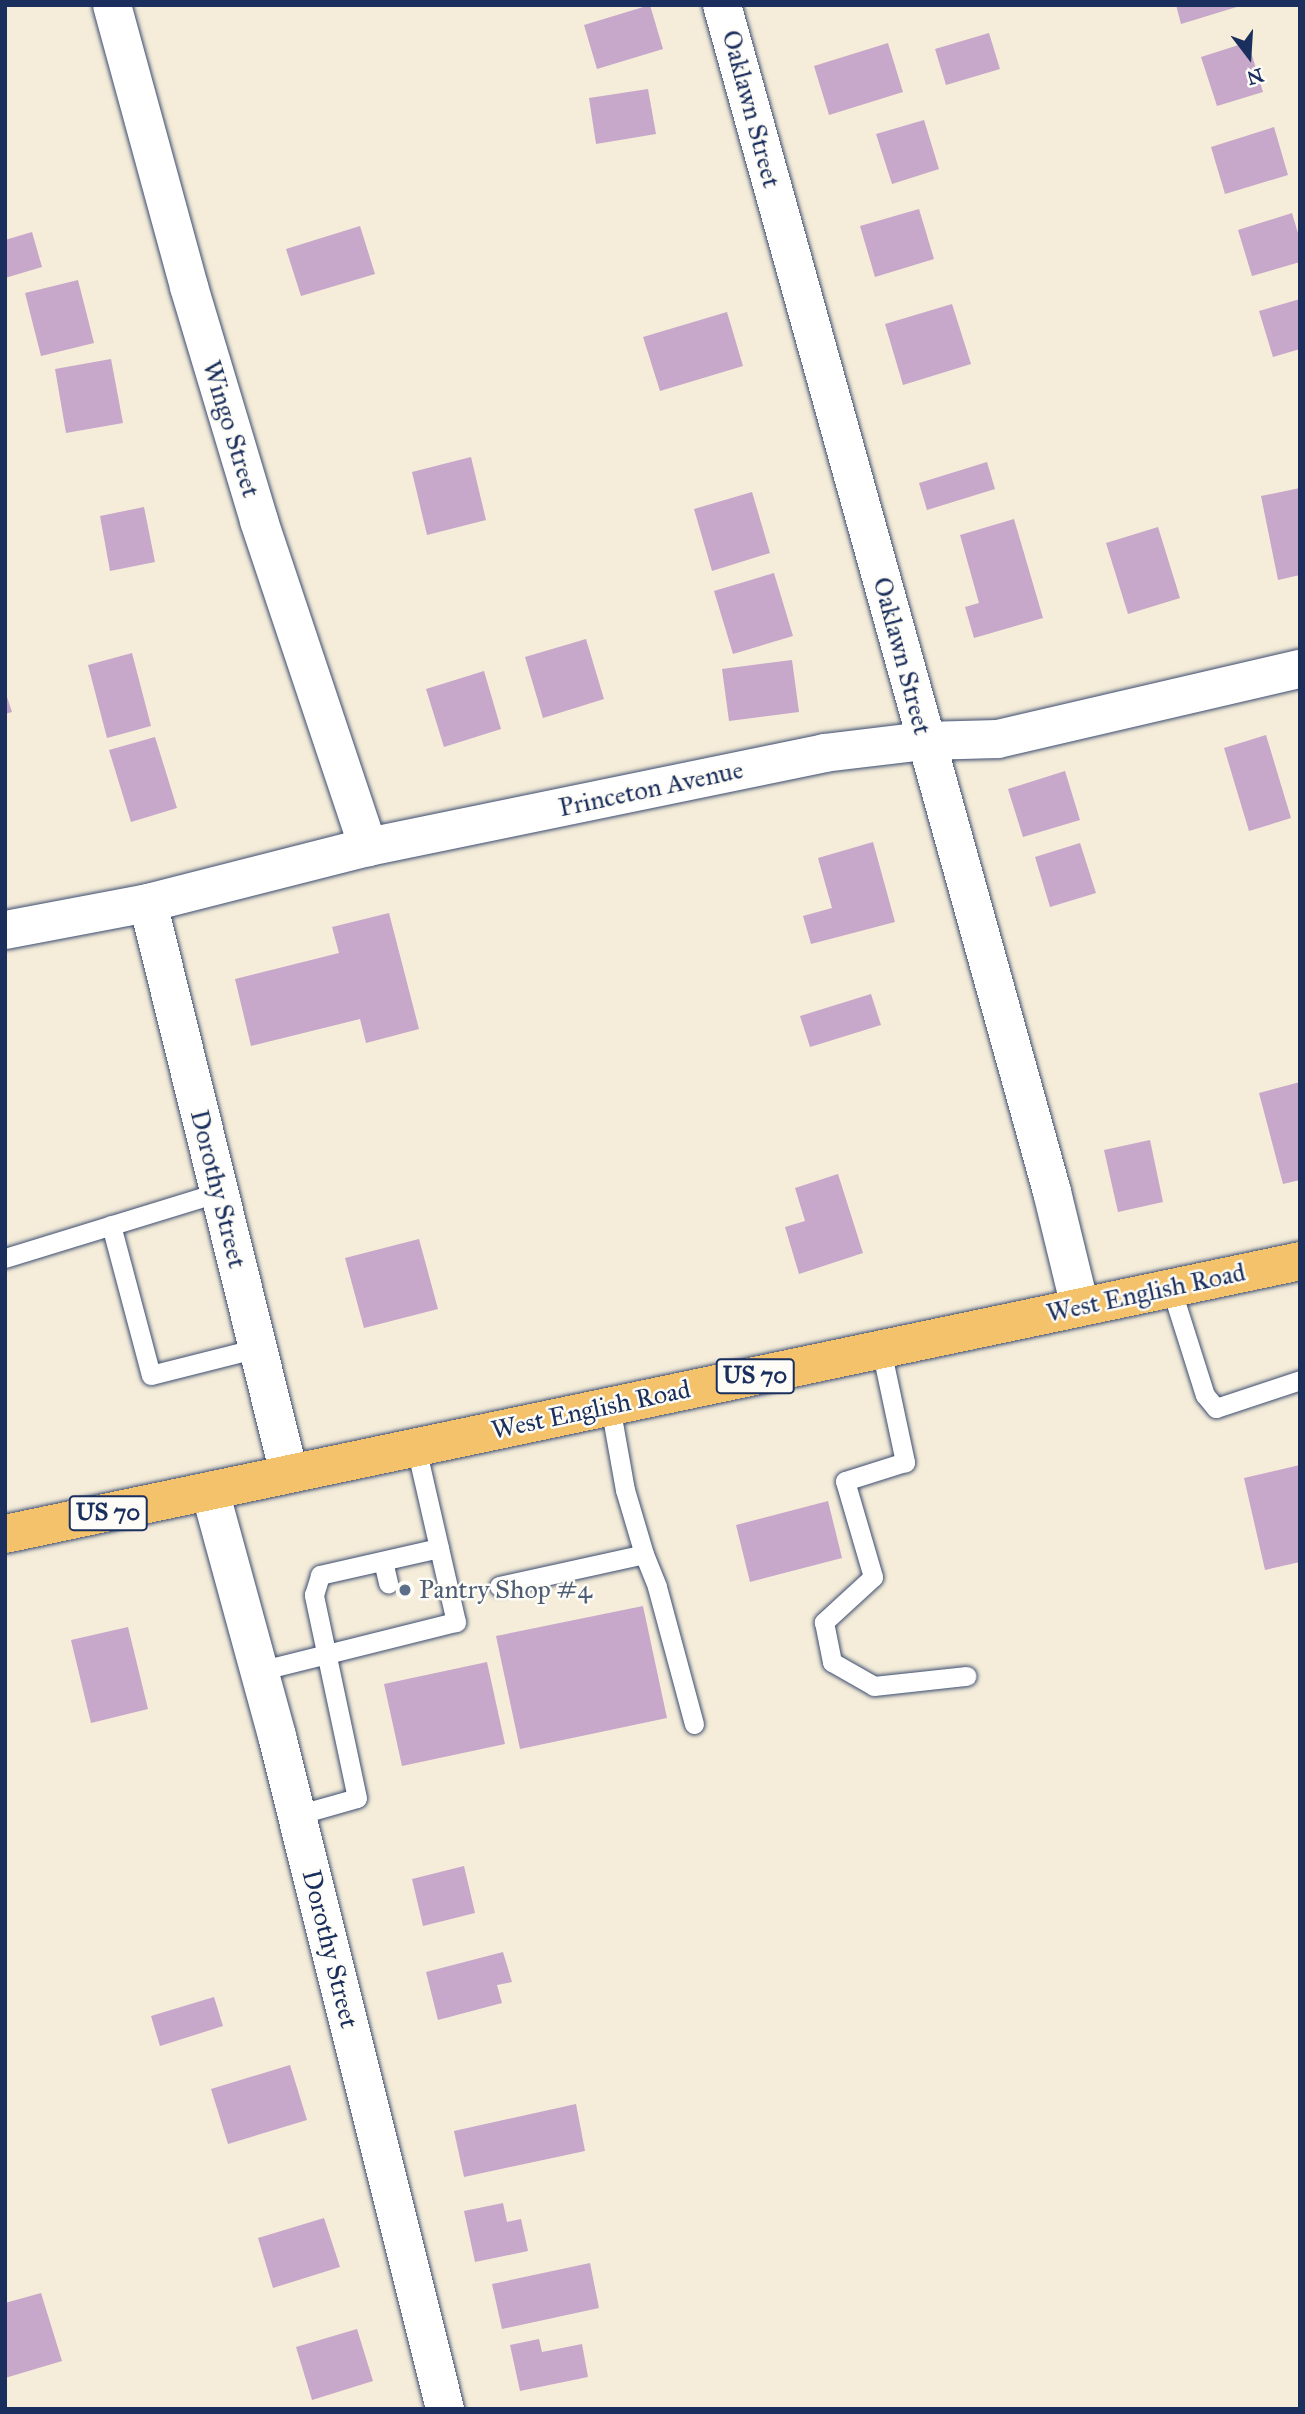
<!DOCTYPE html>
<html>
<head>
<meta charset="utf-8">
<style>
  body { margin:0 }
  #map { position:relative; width:1305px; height:2414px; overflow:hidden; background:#f5edd9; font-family:"IM FELL Great Primer",serif }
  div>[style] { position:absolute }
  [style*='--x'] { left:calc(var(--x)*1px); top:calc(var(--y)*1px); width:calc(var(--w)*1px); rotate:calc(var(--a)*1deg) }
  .building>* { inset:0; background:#c7a7ca }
  .roads { filter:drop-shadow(0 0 2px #3c4c70) drop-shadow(0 0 2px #3c4c70) }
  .lane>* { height:19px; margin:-9.5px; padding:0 9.5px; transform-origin:9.5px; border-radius:9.5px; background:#fff }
  .street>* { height:38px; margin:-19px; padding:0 19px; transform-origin:19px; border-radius:19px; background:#fff }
  .primary>* { height:38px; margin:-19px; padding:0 19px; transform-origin:19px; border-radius:19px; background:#f4c26a }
  .dots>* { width:19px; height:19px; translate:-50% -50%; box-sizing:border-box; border:4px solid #fdfcf7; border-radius:50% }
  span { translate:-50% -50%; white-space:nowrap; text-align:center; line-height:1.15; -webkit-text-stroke:5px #fdfcf7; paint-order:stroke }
  .shield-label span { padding:2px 5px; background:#fdfcf7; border:2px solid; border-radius:5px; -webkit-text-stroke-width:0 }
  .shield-label { font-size:24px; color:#1b2f5e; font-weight:700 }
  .street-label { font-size:26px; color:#1b2f5e }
  .service-label { font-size:26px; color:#4e5e75 }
  .left { translate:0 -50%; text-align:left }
  .frame { position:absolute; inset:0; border:7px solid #1b2f5e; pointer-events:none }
  .north { position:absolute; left:1214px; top:21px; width:70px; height:70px; -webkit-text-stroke:5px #fdfcf7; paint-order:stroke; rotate:163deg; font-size:19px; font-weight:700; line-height:28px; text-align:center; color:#1b2f5e }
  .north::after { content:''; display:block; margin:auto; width:24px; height:32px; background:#1b2f5e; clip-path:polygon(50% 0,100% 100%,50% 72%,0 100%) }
</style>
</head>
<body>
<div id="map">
  <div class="building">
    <i style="clip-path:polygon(650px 5px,663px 49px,597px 69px,584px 25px)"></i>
    <i style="clip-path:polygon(1176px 5px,1239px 5px,1240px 6px,1181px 24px)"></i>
    <i style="clip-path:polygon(989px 33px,1000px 69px,946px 85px,935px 49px)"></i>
    <i style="clip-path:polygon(1248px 42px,1263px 92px,1217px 106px,1201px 57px)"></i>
    <i style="clip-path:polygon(888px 43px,903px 92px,829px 115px,814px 66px)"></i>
    <i style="clip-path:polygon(648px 89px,656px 134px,596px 144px,589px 98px)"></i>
    <i style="clip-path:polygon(924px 120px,939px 169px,892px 184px,876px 134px)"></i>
    <i style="clip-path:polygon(1274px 127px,1288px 175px,1225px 194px,1211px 147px)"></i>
    <i style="clip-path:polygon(919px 209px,934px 259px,875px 277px,860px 226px)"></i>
    <i style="clip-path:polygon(1292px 213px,1300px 240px,1300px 262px,1252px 276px,1238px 230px)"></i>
    <i style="clip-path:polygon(360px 226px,375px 274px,301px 296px,286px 249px)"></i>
    <i style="clip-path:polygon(32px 232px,42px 267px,5px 278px,5px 240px)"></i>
    <i style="clip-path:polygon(78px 280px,94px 343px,41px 356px,25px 293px)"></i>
    <i style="clip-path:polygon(1300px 299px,1300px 349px,1273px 357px,1259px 311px)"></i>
    <i style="clip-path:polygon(952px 304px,971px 364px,903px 385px,885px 324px)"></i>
    <i style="clip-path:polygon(727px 312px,743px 366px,660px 391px,643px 337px)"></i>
    <i style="clip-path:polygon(111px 359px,123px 423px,66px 433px,55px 369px)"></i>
    <i style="clip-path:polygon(471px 457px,486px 520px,427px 535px,412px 472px)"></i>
    <i style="clip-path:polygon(987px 462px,995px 489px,927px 510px,919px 483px)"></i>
    <i style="clip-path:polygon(1300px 488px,1300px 575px,1278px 580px,1261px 496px)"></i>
    <i style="clip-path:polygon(752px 492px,770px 553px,712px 571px,694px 509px)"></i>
    <i style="clip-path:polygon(144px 507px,155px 562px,110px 571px,100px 516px)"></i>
    <i style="clip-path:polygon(1014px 519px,1043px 618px,974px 638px,965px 607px,979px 603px,960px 535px)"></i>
    <i style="clip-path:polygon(1158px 527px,1180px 598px,1128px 614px,1106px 543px)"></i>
    <i style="clip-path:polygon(774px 573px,793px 636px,733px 654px,714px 591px)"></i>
    <i style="clip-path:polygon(586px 639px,604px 699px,543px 718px,525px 657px)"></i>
    <i style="clip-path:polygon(132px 653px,151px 726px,107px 738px,88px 665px)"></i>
    <i style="clip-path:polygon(792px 660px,799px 712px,729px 721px,722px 669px)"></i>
    <i style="clip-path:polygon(484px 671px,501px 729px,444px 747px,426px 689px)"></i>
    <i style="clip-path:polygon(5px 691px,12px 712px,5px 714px)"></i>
    <i style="clip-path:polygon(1266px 735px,1291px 818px,1249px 831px,1224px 748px)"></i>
    <i style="clip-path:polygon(155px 737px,177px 808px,131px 822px,109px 750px)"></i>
    <i style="clip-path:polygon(1065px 771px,1080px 820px,1023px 837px,1008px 789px)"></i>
    <i style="clip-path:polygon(873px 842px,895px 922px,811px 944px,803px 916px,832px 908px,818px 858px)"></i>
    <i style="clip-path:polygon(1080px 843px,1096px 893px,1050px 907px,1035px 857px)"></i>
    <i style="clip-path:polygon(389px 913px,419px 1029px,366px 1043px,360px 1019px,251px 1046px,235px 979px,339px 953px,332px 927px)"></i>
    <i style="clip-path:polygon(871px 994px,881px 1025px,810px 1047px,800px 1016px)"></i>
    <i style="clip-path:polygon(1300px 1082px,1300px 1180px,1283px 1184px,1259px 1093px)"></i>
    <i style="clip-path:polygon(1150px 1140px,1163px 1202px,1118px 1212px,1104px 1150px)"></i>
    <i style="clip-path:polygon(838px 1174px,863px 1253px,799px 1274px,785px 1227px,805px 1221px,795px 1188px)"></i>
    <i style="clip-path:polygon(419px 1239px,438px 1309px,364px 1328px,345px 1258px)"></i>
    <i style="clip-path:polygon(1300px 1465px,1300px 1562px,1265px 1570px,1244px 1478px)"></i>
    <i style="clip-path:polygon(828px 1501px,842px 1558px,750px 1582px,736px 1525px)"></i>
    <i style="clip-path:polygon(643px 1606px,667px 1718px,520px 1749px,496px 1636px)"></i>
    <i style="clip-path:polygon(128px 1627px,148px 1709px,91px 1723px,71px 1640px)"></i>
    <i style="clip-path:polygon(487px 1662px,505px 1744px,402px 1766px,384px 1684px)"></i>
    <i style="clip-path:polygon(464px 1866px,475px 1913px,423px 1926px,412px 1879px)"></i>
    <i style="clip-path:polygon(503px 1952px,512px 1982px,497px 1985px,502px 2003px,438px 2020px,426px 1972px)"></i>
    <i style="clip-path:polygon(214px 1997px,223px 2026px,160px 2046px,151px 2016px)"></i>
    <i style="clip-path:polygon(290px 2065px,307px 2120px,228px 2144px,211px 2089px)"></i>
    <i style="clip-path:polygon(576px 2104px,585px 2151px,464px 2177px,454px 2131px)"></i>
    <i style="clip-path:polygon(503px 2203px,507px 2222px,521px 2219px,528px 2251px,475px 2262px,464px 2211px)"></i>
    <i style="clip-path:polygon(324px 2218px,340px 2267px,273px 2288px,258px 2238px)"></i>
    <i style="clip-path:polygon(590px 2263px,599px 2308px,502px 2329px,492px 2284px)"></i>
    <i style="clip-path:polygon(41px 2293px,62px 2361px,5px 2378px,5px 2303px)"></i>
    <i style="clip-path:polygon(357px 2329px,373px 2381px,312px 2400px,296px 2347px)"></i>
    <i style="clip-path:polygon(539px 2339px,542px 2352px,582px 2344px,588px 2377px,520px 2391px,510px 2345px)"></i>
  </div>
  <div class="roads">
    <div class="lane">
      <i style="--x:111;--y:1225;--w:155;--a:75.1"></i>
      <i style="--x:151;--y:1375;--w:110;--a:-14.2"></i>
      <i style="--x:5;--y:1258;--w:224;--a:-17.1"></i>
      <i style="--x:1171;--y:1288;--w:112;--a:72.4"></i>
      <i style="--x:1205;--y:1395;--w:17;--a:50"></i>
      <i style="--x:1216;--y:1408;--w:89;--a:-18.4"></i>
      <i style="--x:881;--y:1349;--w:116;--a:78"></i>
      <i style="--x:905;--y:1462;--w:63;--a:162.4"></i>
      <i style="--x:845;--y:1481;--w:100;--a:73.7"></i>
      <i style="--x:873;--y:1577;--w:67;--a:137.4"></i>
      <i style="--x:824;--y:1622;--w:41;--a:78.7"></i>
      <i style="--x:832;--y:1662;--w:48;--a:29.7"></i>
      <i style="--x:874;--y:1686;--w:93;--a:-6.2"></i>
      <i style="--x:644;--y:1554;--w:35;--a:68"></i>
      <i style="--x:657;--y:1587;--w:142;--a:74.9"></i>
      <i style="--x:383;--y:1561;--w:23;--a:77"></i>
      <i style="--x:499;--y:1586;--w:148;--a:-12.4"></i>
      <i style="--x:644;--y:1554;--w:67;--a:-106.5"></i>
      <i style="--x:625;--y:1490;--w:85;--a:-100.1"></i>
      <i style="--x:259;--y:1671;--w:203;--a:-14"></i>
      <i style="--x:456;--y:1622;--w:180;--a:-102.9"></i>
      <i style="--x:297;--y:1815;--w:62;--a:-15.8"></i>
      <i style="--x:357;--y:1798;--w:208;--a:-102"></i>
      <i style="--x:314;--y:1595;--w:21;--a:-73"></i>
      <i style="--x:320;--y:1575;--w:122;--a:-12.8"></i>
    </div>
    <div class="street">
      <i style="--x:112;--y:5;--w:292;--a:74.7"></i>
      <i style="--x:189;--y:287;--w:244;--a:73.3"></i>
      <i style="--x:259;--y:521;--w:344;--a:71.5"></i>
      <i style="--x:722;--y:5;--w:1232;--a:74.46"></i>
      <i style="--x:1052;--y:1192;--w:118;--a:76.3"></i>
      <i style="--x:148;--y:903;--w:588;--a:76.13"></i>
      <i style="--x:5;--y:930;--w:146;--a:-10.7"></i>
      <i style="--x:148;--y:903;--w:227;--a:-14.3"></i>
      <i style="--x:368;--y:847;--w:466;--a:-11.6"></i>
      <i style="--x:824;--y:753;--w:102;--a:-6.8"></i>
      <i style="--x:925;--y:741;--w:73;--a:-1.6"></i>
      <i style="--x:998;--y:739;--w:310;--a:-13.1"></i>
      <i style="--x:210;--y:1491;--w:254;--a:74.7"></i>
      <i style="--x:277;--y:1736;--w:694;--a:75.98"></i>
    </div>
    <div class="primary">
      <i style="--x:5;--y:1534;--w:1323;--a:-11.9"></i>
    </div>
  </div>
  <div class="dots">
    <i style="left:405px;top:1590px;background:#5c6f8a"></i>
  </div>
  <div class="shield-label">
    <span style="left:755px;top:1376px">US 70</span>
    <span style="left:108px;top:1513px">US 70</span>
  </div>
  <div class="street-label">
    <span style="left:751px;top:109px;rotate:75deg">Oaklawn Street</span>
    <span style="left:231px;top:429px;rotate:73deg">Wingo Street</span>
    <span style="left:902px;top:656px;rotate:75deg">Oaklawn Street</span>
    <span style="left:651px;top:789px;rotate:-12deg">Princeton Avenue</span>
    <span style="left:218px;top:1189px;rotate:76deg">Dorothy Street</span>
    <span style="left:1146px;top:1293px;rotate:-12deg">West English Road</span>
    <span style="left:591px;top:1410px;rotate:-12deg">West English Road</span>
    <span style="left:330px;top:1949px;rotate:76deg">Dorothy Street</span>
  </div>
  <div class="service-label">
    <span class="left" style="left:419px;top:1590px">Pantry Shop #4</span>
  </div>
  <div class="frame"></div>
  <div class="north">N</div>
</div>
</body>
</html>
